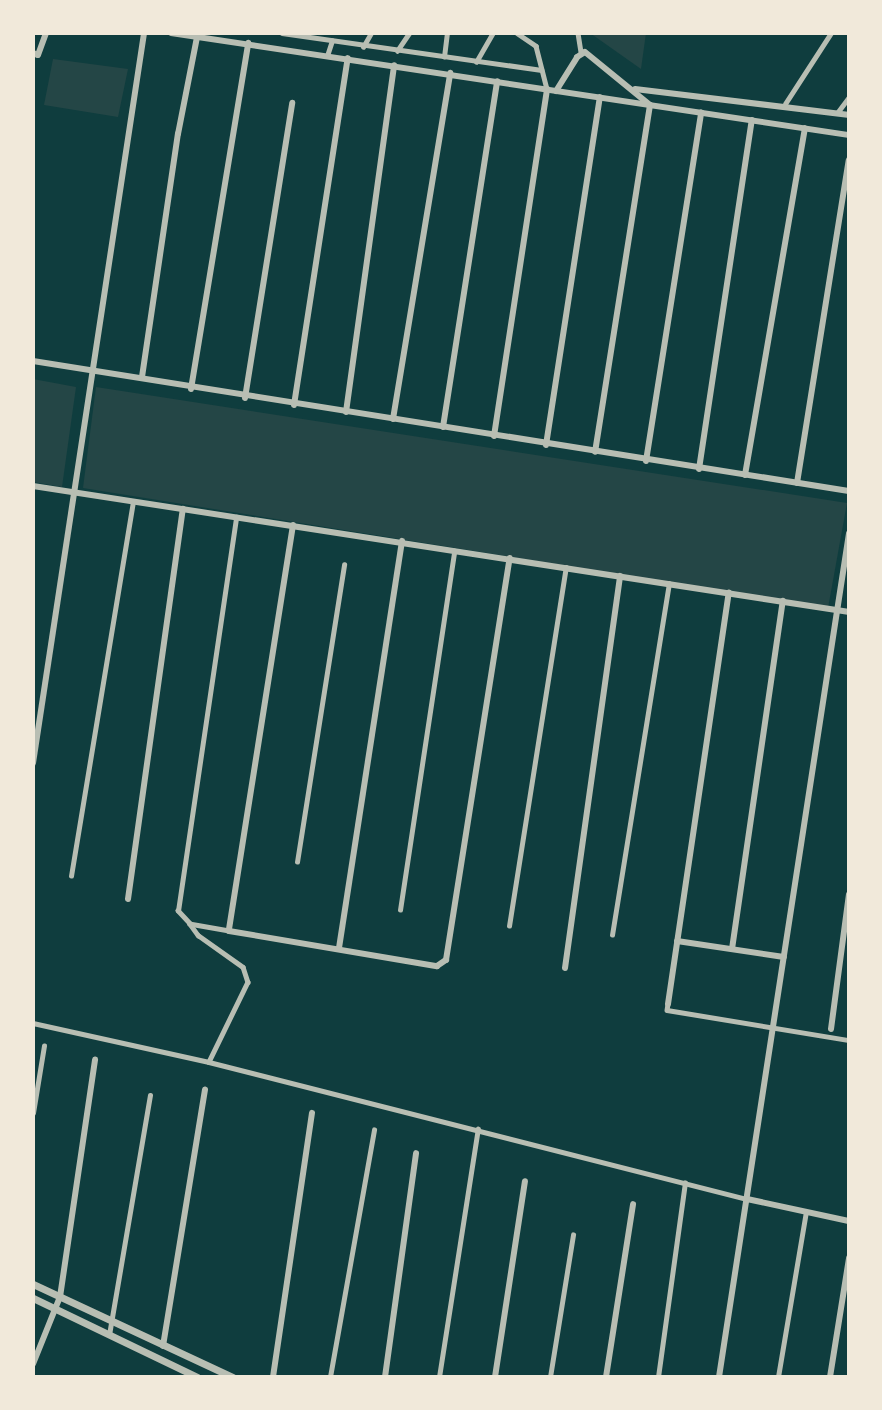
<!DOCTYPE html>
<html>
<head>
<meta charset="utf-8">
<style>
  body { margin:0 }
  #map { position:relative; width:882px; height:1410px; overflow:hidden; background:#0f3d3e; font-family:Rubik,sans-serif }
  div>[style] { position:absolute }
  [style*='--x'] { left:calc(var(--x)*1px); top:calc(var(--y)*1px); width:calc(var(--w)*1px); rotate:calc(var(--a)*1deg) }
  .green>* { inset:0; background:#244646 }
  .pedestrian>* { height:4.5px; margin:-2.25px; padding:0 2.25px; transform-origin:2.25px; border-radius:2.25px; background:#b8beb3 }
  .minor>* { height:6px; margin:-3px; padding:0 3px; transform-origin:3px; border-radius:3px; background:#b8beb3 }
  .tertiary>* { height:7px; margin:-3.5px; padding:0 3.5px; transform-origin:3.5px; border-radius:3.5px; background:#b8beb3 }
  span { translate:-50% -50%; white-space:nowrap; text-align:center; line-height:1.15; -webkit-text-stroke:5px #f1e9da; paint-order:stroke }
  .frame { position:absolute; inset:0; border:35px solid #f1e9da; pointer-events:none }
</style>
</head>
<body>
<div id="map">
  <div class="green">
    <i style="clip-path:polygon(590px 33px,646px 33px,641px 69px)"></i>
    <i style="clip-path:polygon(53px 59px,128px 69px,118px 117px,44px 105px)"></i>
    <i style="clip-path:polygon(33px 379px,76px 387px,62px 487px,33px 482px)"></i>
    <i style="clip-path:polygon(96px 387px,847px 503px,828px 608px,83px 488px)"></i>
  </div>
  <div class="pedestrian">
    <i style="--x:282;--y:33;--w:262;--a:8.1"></i>
    <i style="--x:517;--y:33;--w:23;--a:34"></i>
    <i style="--x:536;--y:46;--w:44;--a:75.7"></i>
    <i style="--x:578;--y:33;--w:20;--a:81"></i>
    <i style="--x:363;--y:47;--w:16;--a:-60"></i>
    <i style="--x:397;--y:51;--w:22;--a:-56"></i>
    <i style="--x:327;--y:56;--w:16;--a:-72"></i>
    <i style="--x:444;--y:57;--w:24;--a:-83"></i>
    <i style="--x:476;--y:62;--w:34;--a:-60"></i>
    <i style="--x:785;--y:104;--w:85;--a:-57.1"></i>
    <i style="--x:837;--y:113;--w:20;--a:-53"></i>
    <i style="--x:297;--y:862;--w:301;--a:-81"></i>
    <i style="--x:71;--y:876;--w:378;--a:-80.6"></i>
    <i style="--x:400;--y:910;--w:363;--a:-81.4"></i>
    <i style="--x:190;--y:924;--w:14;--a:54"></i>
    <i style="--x:198;--y:935;--w:55;--a:35.4"></i>
    <i style="--x:243;--y:967;--w:16;--a:72"></i>
    <i style="--x:248;--y:982;--w:89;--a:116"></i>
    <i style="--x:509;--y:926;--w:363;--a:-81"></i>
    <i style="--x:229;--y:931;--w:40;--a:-170"></i>
    <i style="--x:190;--y:924;--w:18;--a:-133"></i>
    <i style="--x:178;--y:911;--w:398;--a:-81.6"></i>
    <i style="--x:612;--y:935;--w:356;--a:-80.8"></i>
    <i style="--x:668;--y:1004;--w:6;--a:99"></i>
    <i style="--x:667;--y:1010;--w:184;--a:9.4"></i>
    <i style="--x:33;--y:1023;--w:180;--a:12.5"></i>
    <i style="--x:209;--y:1062;--w:555;--a:14.29"></i>
    <i style="--x:33;--y:1113;--w:68;--a:-80.7"></i>
    <i style="--x:109;--y:1335;--w:243;--a:-80.3"></i>
    <i style="--x:330;--y:1377;--w:251;--a:-79.9"></i>
    <i style="--x:439;--y:1377;--w:251;--a:-81.1"></i>
    <i style="--x:550;--y:1377;--w:144;--a:-80.8"></i>
    <i style="--x:658;--y:1377;--w:196;--a:-82.1"></i>
    <i style="--x:778;--y:1377;--w:167;--a:-80.4"></i>
  </div>
  <div class="minor">
    <i style="--x:171;--y:33;--w:686;--a:8.56"></i>
    <i style="--x:33;--y:53;--w:5;--a:22"></i>
    <i style="--x:38;--y:55;--w:23;--a:-70"></i>
    <i style="--x:635;--y:89;--w:216;--a:6.9"></i>
    <i style="--x:556;--y:91;--w:40;--a:-58"></i>
    <i style="--x:577;--y:57;--w:9;--a:-32"></i>
    <i style="--x:585;--y:52;--w:84;--a:39.2"></i>
    <i style="--x:650;--y:105;--w:351;--a:99"></i>
    <i style="--x:33;--y:361;--w:826;--a:9.05"></i>
    <i style="--x:142;--y:377;--w:246;--a:-81.6"></i>
    <i style="--x:178;--y:134;--w:99;--a:-78.9"></i>
    <i style="--x:191;--y:389;--w:351;--a:-80.6"></i>
    <i style="--x:245;--y:398;--w:299;--a:-80.9"></i>
    <i style="--x:294;--y:405;--w:351;--a:-81.2"></i>
    <i style="--x:346;--y:412;--w:350;--a:-82.1"></i>
    <i style="--x:393;--y:419;--w:351;--a:-80.6"></i>
    <i style="--x:443;--y:427;--w:350;--a:-81.1"></i>
    <i style="--x:494;--y:436;--w:351;--a:-81.3"></i>
    <i style="--x:546;--y:445;--w:352;--a:-81.2"></i>
    <i style="--x:646;--y:461;--w:353;--a:-81"></i>
    <i style="--x:699;--y:469;--w:353;--a:-81.4"></i>
    <i style="--x:745;--y:475;--w:352;--a:-80.2"></i>
    <i style="--x:797;--y:483;--w:327;--a:-80.9"></i>
    <i style="--x:33;--y:486;--w:826;--a:8.78"></i>
    <i style="--x:293;--y:525;--w:411;--a:99"></i>
    <i style="--x:229;--y:931;--w:211;--a:9.6"></i>
    <i style="--x:437;--y:966;--w:11;--a:-34"></i>
    <i style="--x:446;--y:960;--w:407;--a:-81"></i>
    <i style="--x:33;--y:763;--w:738;--a:-81.35"></i>
    <i style="--x:128;--y:899;--w:394;--a:-82"></i>
    <i style="--x:677;--y:941;--w:108;--a:8.5"></i>
    <i style="--x:339;--y:948;--w:412;--a:-81.2"></i>
    <i style="--x:732;--y:949;--w:352;--a:-81.7"></i>
    <i style="--x:565;--y:968;--w:396;--a:-82"></i>
    <i style="--x:668;--y:1004;--w:416;--a:-81.6"></i>
    <i style="--x:831;--y:1029;--w:136;--a:-82.4"></i>
    <i style="--x:747;--y:1199;--w:104;--a:12.2"></i>
    <i style="--x:163;--y:1346;--w:260;--a:-80.7"></i>
    <i style="--x:33;--y:1364;--w:72;--a:-68.1"></i>
    <i style="--x:60;--y:1297;--w:240;--a:-81.6"></i>
    <i style="--x:273;--y:1377;--w:267;--a:-81.6"></i>
    <i style="--x:385;--y:1377;--w:226;--a:-82.1"></i>
    <i style="--x:495;--y:1377;--w:198;--a:-81.3"></i>
    <i style="--x:606;--y:1377;--w:175;--a:-81.1"></i>
    <i style="--x:719;--y:1377;--w:854;--a:-81.24"></i>
    <i style="--x:830;--y:1377;--w:121;--a:-80.9"></i>
  </div>
  <div class="tertiary">
    <i style="--x:33;--y:1284;--w:220;--a:25"></i>
    <i style="--x:33;--y:1298;--w:182;--a:25.7"></i>
  </div>
  <div class="frame"></div>
</div>
</body>
</html>
